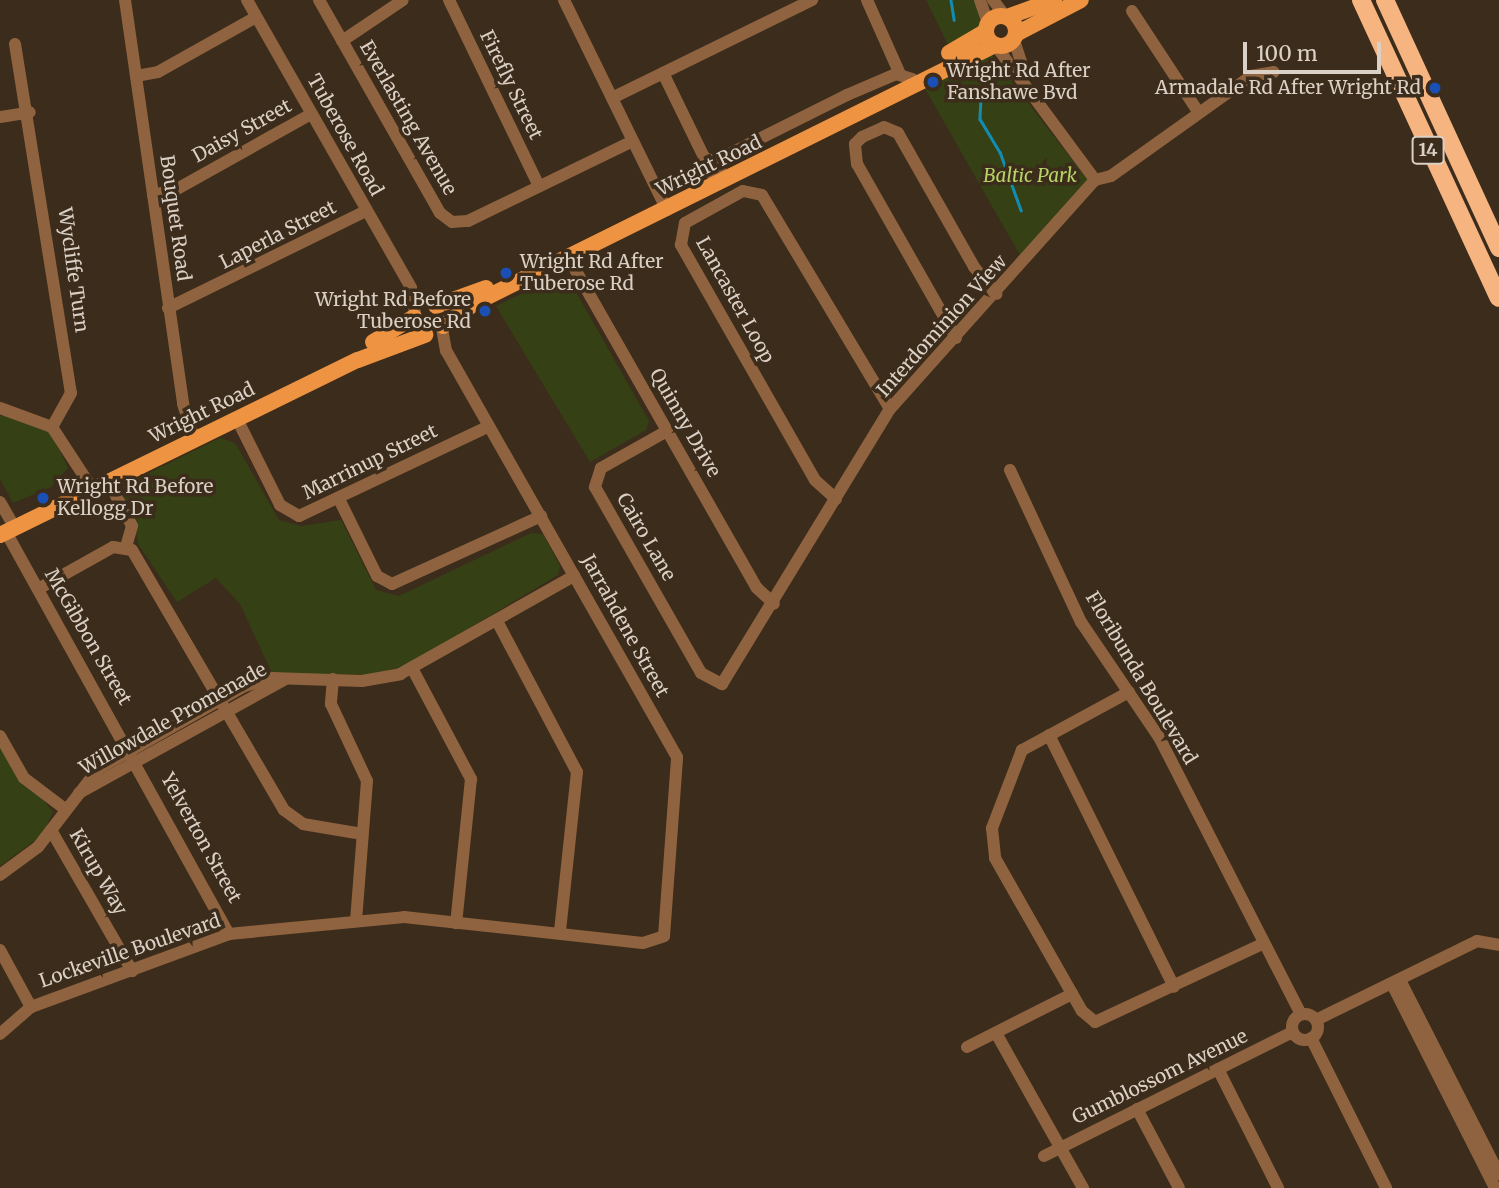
<!DOCTYPE html>
<html>
<head>
<meta charset="utf-8">
<style>
  body { margin:0 }
  #map { position:relative; width:1499px; height:1188px; overflow:hidden; background:#3c2c1b; font-family:Merriweather,serif }
  div>[style] { position:absolute }
  [style*='--x'] { left:calc(var(--x)*1px); top:calc(var(--y)*1px); width:calc(var(--w)*1px); rotate:calc(var(--a)*1deg) }
  .green>* { inset:0; background:#354015 }
  .stream>* { height:2.5px; margin:-1.25px; padding:0 1.25px; transform-origin:1.25px; border-radius:1.25px; background:#138cb1 }
  .minor>* { height:12px; margin:-6px; padding:0 6px; transform-origin:6px; border-radius:6px; background:#8f633f }
  .minor>.ring { margin:-6px; padding:0; box-sizing:content-box; background:none; border:12px solid #8f633f; border-radius:50% }
  .major>* { height:16px; margin:-8px; padding:0 8px; transform-origin:8px; border-radius:8px; background:#ee9342 }
  .major>.ring { margin:-8px; padding:0; box-sizing:content-box; background:none; border:16px solid #ee9342; border-radius:50% }
  .highway>* { height:18px; margin:-9px; padding:0 9px; transform-origin:9px; border-radius:9px; background:#f6b480 }
  .dots>* { width:19px; height:19px; translate:-50% -50%; box-sizing:border-box; border:4px solid #3c2c1b; border-radius:50% }
  span { translate:-50% -50%; white-space:nowrap; text-align:center; line-height:1.15; -webkit-text-stroke:7px #3c2c1b; paint-order:stroke }
  .shield-label span { padding:2px 5px; background:#3c2c1b; border:2px solid; border-radius:5px; -webkit-text-stroke-width:0 }
  .shield-label { font-size:18px; color:#dad0c5; font-weight:700 }
  .poi-label { font-size:19px; color:#dad0c5 }
  .left { translate:0 -50%; text-align:left }
  .right { translate:-100% -50%; text-align:right }
  .street-label { font-size:19px; color:#dad0c5 }
  .park-label { font-size:19px; color:#b7d365; font-style:italic }
  .scale { position:absolute; left:1243px; top:42px; width:138px; height:32px; box-sizing:border-box; border:4px solid #dad0c5; border-top:0; padding-left:9px; font-size:21px; line-height:24px; white-space:nowrap; color:#dad0c5; -webkit-text-stroke:5px #3c2c1b; paint-order:stroke }
</style>
</head>
<body>
<div id="map">
  <div class="green">
    <i style="clip-path:polygon(926px 0,976px 0,982px 26px,950px 49px)"></i>
    <i style="clip-path:polygon(990px 53px,1089px 182px,1021px 257px,924px 87px)"></i>
    <i style="clip-path:polygon(560px 275px,568px 278px,649px 421px,646px 430px,590px 462px,496px 306px)"></i>
    <i style="clip-path:polygon(17px 415px,52px 434px,68px 468px,51px 487px,13px 503px,0 479px,0 416px)"></i>
    <i style="clip-path:polygon(220px 438px,235px 443px,279px 520px,301px 526px,341px 520px,376px 590px,399px 596px,531px 533px,543px 534px,560px 566px,558px 575px,409px 664px,373px 675px,272px 673px,240px 604px,216px 578px,177px 602px,138px 544px,134px 516px,118px 488px)"></i>
    <i style="clip-path:polygon(0 745px,53px 812px,42px 835px,0 866px)"></i>
  </div>
  <div class="stream">
    <i style="--x:951;--y:0;--w:20;--a:81"></i>
    <i style="--x:981;--y:98;--w:21;--a:93"></i>
    <i style="--x:980;--y:119;--w:39;--a:59"></i>
    <i style="--x:1000;--y:152;--w:62;--a:70.1"></i>
  </div>
  <div class="minor">
    <i style="--x:125;--y:0;--w:408;--a:81.8"></i>
    <i style="--x:183;--y:404;--w:38;--a:72"></i>
    <i style="--x:247;--y:0;--w:331;--a:60.3"></i>
    <i style="--x:411;--y:288;--w:26;--a:81"></i>
    <i style="--x:319;--y:0;--w:245;--a:60.4"></i>
    <i style="--x:440;--y:213;--w:15;--a:37"></i>
    <i style="--x:452;--y:222;--w:16;--a:-4"></i>
    <i style="--x:468;--y:221;--w:183;--a:-25.9"></i>
    <i style="--x:449;--y:0;--w:207;--a:64.2"></i>
    <i style="--x:564;--y:0;--w:234;--a:63.9"></i>
    <i style="--x:867;--y:0;--w:81;--a:66"></i>
    <i style="--x:980;--y:0;--w:24;--a:71"></i>
    <i style="--x:993;--y:0;--w:20;--a:53"></i>
    <i style="--x:1132;--y:11;--w:122;--a:56.7"></i>
    <i style="--x:1014;--y:40;--w:35;--a:72"></i>
    <i style="--x:342;--y:41;--w:73;--a:-33.9"></i>
    <i style="--x:15;--y:44;--w:353;--a:80.9"></i>
    <i style="--x:71;--y:393;--w:39;--a:119"></i>
    <i style="--x:996;--y:46;--w:167;--a:53.5"></i>
    <i style="--x:663;--y:73;--w:93;--a:64"></i>
    <i style="--x:704;--y:157;--w:15;--a:28"></i>
    <i style="--x:136;--y:76;--w:22;--a:-10"></i>
    <i style="--x:158;--y:72;--w:112;--a:-29.3"></i>
    <i style="--x:612;--y:98;--w:223;--a:-26.1"></i>
    <i style="--x:0;--y:117;--w:30;--a:-9"></i>
    <i style="--x:713;--y:176;--w:29;--a:-52"></i>
    <i style="--x:731;--y:153;--w:130;--a:-26.6"></i>
    <i style="--x:847;--y:95;--w:53;--a:-23.2"></i>
    <i style="--x:896;--y:74;--w:17;--a:17"></i>
    <i style="--x:153;--y:195;--w:25;--a:-14"></i>
    <i style="--x:177;--y:189;--w:154;--a:-29.2"></i>
    <i style="--x:568;--y:257;--w:381;--a:60.3"></i>
    <i style="--x:757;--y:588;--w:23;--a:43"></i>
    <i style="--x:168;--y:308;--w:220;--a:-26.1"></i>
    <i style="--x:956;--y:338;--w:200;--a:-119.6"></i>
    <i style="--x:857;--y:164;--w:20;--a:-96"></i>
    <i style="--x:855;--y:144;--w:10;--a:-45"></i>
    <i style="--x:862;--y:137;--w:24;--a:-24"></i>
    <i style="--x:884;--y:127;--w:15;--a:23"></i>
    <i style="--x:898;--y:133;--w:154;--a:60.4"></i>
    <i style="--x:974;--y:267;--w:35;--a:50"></i>
    <i style="--x:0;--y:408;--w:55;--a:20.1"></i>
    <i style="--x:52;--y:427;--w:75;--a:56.9"></i>
    <i style="--x:237;--y:419;--w:96;--a:63.4"></i>
    <i style="--x:280;--y:505;--w:22;--a:30"></i>
    <i style="--x:299;--y:516;--w:210;--a:-25.3"></i>
    <i style="--x:667;--y:431;--w:76;--a:150.7"></i>
    <i style="--x:601;--y:468;--w:20;--a:108"></i>
    <i style="--x:595;--y:487;--w:214;--a:60.3"></i>
    <i style="--x:701;--y:673;--w:24;--a:28"></i>
    <i style="--x:722;--y:684;--w:322;--a:-58.6"></i>
    <i style="--x:890;--y:409;--w:307;--a:-48.2"></i>
    <i style="--x:1095;--y:180;--w:16;--a:-14"></i>
    <i style="--x:1111;--y:176;--w:172;--a:-35.5"></i>
    <i style="--x:1251;--y:76;--w:23;--a:-10"></i>
    <i style="--x:1010;--y:470;--w:168;--a:65"></i>
    <i style="--x:1081;--y:622;--w:139;--a:55.9"></i>
    <i style="--x:1159;--y:737;--w:311;--a:62.9"></i>
    <i style="--x:115;--y:494;--w:36;--a:62"></i>
    <i style="--x:132;--y:526;--w:22;--a:106"></i>
    <i style="--x:339;--y:499;--w:86;--a:63.7"></i>
    <i style="--x:377;--y:576;--w:17;--a:28"></i>
    <i style="--x:392;--y:584;--w:164;--a:-24.5"></i>
    <i style="--x:836;--y:499;--w:28;--a:-138"></i>
    <i style="--x:815;--y:480;--w:271;--a:-119.7"></i>
    <i style="--x:681;--y:245;--w:22;--a:-80"></i>
    <i style="--x:685;--y:223;--w:66;--a:-28.9"></i>
    <i style="--x:743;--y:191;--w:19;--a:12"></i>
    <i style="--x:762;--y:195;--w:249;--a:59.1"></i>
    <i style="--x:0;--y:502;--w:20;--a:60"></i>
    <i style="--x:6;--y:532;--w:460;--a:61"></i>
    <i style="--x:38;--y:589;--w:86;--a:-29.2"></i>
    <i style="--x:113;--y:547;--w:19;--a:9"></i>
    <i style="--x:132;--y:550;--w:301;--a:59.7"></i>
    <i style="--x:284;--y:810;--w:24;--a:36"></i>
    <i style="--x:303;--y:824;--w:60;--a:9.6"></i>
    <i style="--x:497;--y:621;--w:171;--a:62.1"></i>
    <i style="--x:577;--y:772;--w:159;--a:96.1"></i>
    <i style="--x:412;--y:668;--w:126;--a:62"></i>
    <i style="--x:471;--y:779;--w:145;--a:95.9"></i>
    <i style="--x:333;--y:679;--w:25;--a:95"></i>
    <i style="--x:331;--y:704;--w:85;--a:64.9"></i>
    <i style="--x:367;--y:781;--w:139;--a:94.5"></i>
    <i style="--x:1129;--y:692;--w:122;--a:151.5"></i>
    <i style="--x:1022;--y:750;--w:84;--a:111"></i>
    <i style="--x:992;--y:828;--w:30;--a:84"></i>
    <i style="--x:995;--y:858;--w:176;--a:60.4"></i>
    <i style="--x:1082;--y:1011;--w:17;--a:40"></i>
    <i style="--x:1095;--y:1022;--w:182;--a:-25"></i>
    <i style="--x:1049;--y:735;--w:281;--a:63.6"></i>
    <i style="--x:0;--y:736;--w:48;--a:60.3"></i>
    <i style="--x:24;--y:778;--w:51;--a:37.1"></i>
    <i style="--x:79;--y:793;--w:234;--a:-28.9"></i>
    <i style="--x:51;--y:830;--w:163;--a:60.1"></i>
    <i style="--x:0;--y:875;--w:47;--a:-36.4"></i>
    <i style="--x:38;--y:847;--w:98;--a:-52.4"></i>
    <i style="--x:98;--y:769;--w:169;--a:-29.5"></i>
    <i style="--x:245;--y:686;--w:28;--a:-17"></i>
    <i style="--x:272;--y:678;--w:90;--a:1.9"></i>
    <i style="--x:362;--y:681;--w:39;--a:-10"></i>
    <i style="--x:400;--y:674;--w:200;--a:-29.4"></i>
    <i style="--x:0;--y:950;--w:65;--a:61.5"></i>
    <i style="--x:1400;--y:980;--w:218;--a:63"></i>
    <i style="--x:1392;--y:984;--w:229;--a:63.2"></i>
    <i class="ring" style="left:1292px;top:1014px;width:14px;height:14px"></i>
    <i style="--x:1316;--y:1020;--w:179;--a:-26.1"></i>
    <i style="--x:1477;--y:941;--w:22;--a:10"></i>
    <i style="--x:996;--y:1033;--w:178;--a:60.7"></i>
    <i style="--x:0;--y:1034;--w:41;--a:-41.1"></i>
    <i style="--x:31;--y:1007;--w:211;--a:-20.2"></i>
    <i style="--x:229;--y:934;--w:176;--a:-5.5"></i>
    <i style="--x:404;--y:917;--w:240;--a:6.2"></i>
    <i style="--x:643;--y:943;--w:22;--a:-18"></i>
    <i style="--x:664;--y:936;--w:179;--a:-85.8"></i>
    <i style="--x:677;--y:757;--w:467;--a:-119.6"></i>
    <i style="--x:446;--y:351;--w:22;--a:-100"></i>
    <i style="--x:1311;--y:1038;--w:168;--a:63.4"></i>
    <i style="--x:967;--y:1047;--w:118;--a:-26.8"></i>
    <i style="--x:1218;--y:1069;--w:133;--a:63.2"></i>
    <i style="--x:1137;--y:1109;--w:89;--a:62"></i>
    <i style="--x:1044;--y:1156;--w:278;--a:-26.5"></i>
  </div>
  <div class="major">
    <i class="ring" style="left:986px;top:16px;width:14px;height:14px"></i>
    <i style="--x:1007;--y:17;--w:50;--a:-19.9"></i>
    <i style="--x:1016;--y:34;--w:73;--a:-27.6"></i>
    <i style="--x:949;--y:53;--w:43;--a:-30.7"></i>
    <i style="--x:436;--y:306;--w:53;--a:-19.8"></i>
    <i style="--x:443;--y:326;--w:37;--a:-36"></i>
    <i style="--x:473;--y:304;--w:583;--a:-26.39"></i>
    <i style="--x:373;--y:342;--w:48;--a:-31.4"></i>
    <i style="--x:0;--y:535;--w:398;--a:-26.1"></i>
    <i style="--x:358;--y:360;--w:72;--a:-20.5"></i>
  </div>
  <div class="highway">
    <i style="--x:1361;--y:0;--w:328;--a:65.2"></i>
    <i style="--x:1385;--y:0;--w:273;--a:65.3"></i>
  </div>
  <div class="dots">
    <i style="left:933px;top:82px;background:#1a4fb4"></i>
    <i style="left:1435px;top:88px;background:#1a4fb4"></i>
    <i style="left:506px;top:273px;background:#1a4fb4"></i>
    <i style="left:485px;top:311px;background:#1a4fb4"></i>
    <i style="left:43px;top:498px;background:#1a4fb4"></i>
  </div>
  <div class="shield-label">
    <span style="left:1428px;top:150px">14</span>
  </div>
  <div class="poi-label">
    <span class="left" style="left:947px;top:82px">Wright Rd After<br>Fanshawe Bvd</span>
    <span class="right" style="left:1421px;top:88px">Armadale Rd After Wright Rd</span>
    <span class="left" style="left:520px;top:273px">Wright Rd After<br>Tuberose Rd</span>
    <span class="right" style="left:471px;top:311px">Wright Rd Before<br>Tuberose Rd</span>
    <span class="left" style="left:57px;top:498px">Wright Rd Before<br>Kellogg Dr</span>
  </div>
  <div class="street-label">
    <span style="left:511px;top:85px;rotate:64deg">Firefly Street</span>
    <span style="left:408px;top:118px;rotate:60deg">Everlasting Avenue</span>
    <span style="left:242px;top:131px;rotate:-29deg">Daisy Street</span>
    <span style="left:345px;top:135px;rotate:61deg">Tuberose Road</span>
    <span style="left:709px;top:166px;rotate:-26deg">Wright Road</span>
    <span style="left:175px;top:218px;rotate:82deg">Bouquet Road</span>
    <span style="left:278px;top:235px;rotate:-27deg">Laperla Street</span>
    <span style="left:73px;top:270px;rotate:82deg">Wycliffe Turn</span>
    <span style="left:735px;top:300px;rotate:61deg">Lancaster Loop</span>
    <span style="left:942px;top:326px;rotate:-48deg">Interdominion View</span>
    <span style="left:202px;top:413px;rotate:-26deg">Wright Road</span>
    <span style="left:685px;top:423px;rotate:60deg">Quinny Drive</span>
    <span style="left:370px;top:462px;rotate:-26deg">Marrinup Street</span>
    <span style="left:646px;top:537px;rotate:60deg">Cairo Lane</span>
    <span style="left:625px;top:626px;rotate:61deg">Jarrahdene Street</span>
    <span style="left:88px;top:637px;rotate:60deg">McGibbon Street</span>
    <span style="left:1141px;top:678px;rotate:59deg">Floribunda Boulevard</span>
    <span style="left:173px;top:719px;rotate:-29deg">Willowdale Promenade</span>
    <span style="left:201px;top:838px;rotate:61deg">Yelverton Street</span>
    <span style="left:98px;top:872px;rotate:60deg">Kirup Way</span>
    <span style="left:130px;top:951px;rotate:-19deg">Lockeville Boulevard</span>
    <span style="left:1160px;top:1077px;rotate:-26deg">Gumblossom Avenue</span>
  </div>
  <div class="park-label">
    <span style="left:1030px;top:176px">Baltic Park</span>
  </div>
  <div class="scale">100 m</div>
</div>
</body>
</html>
